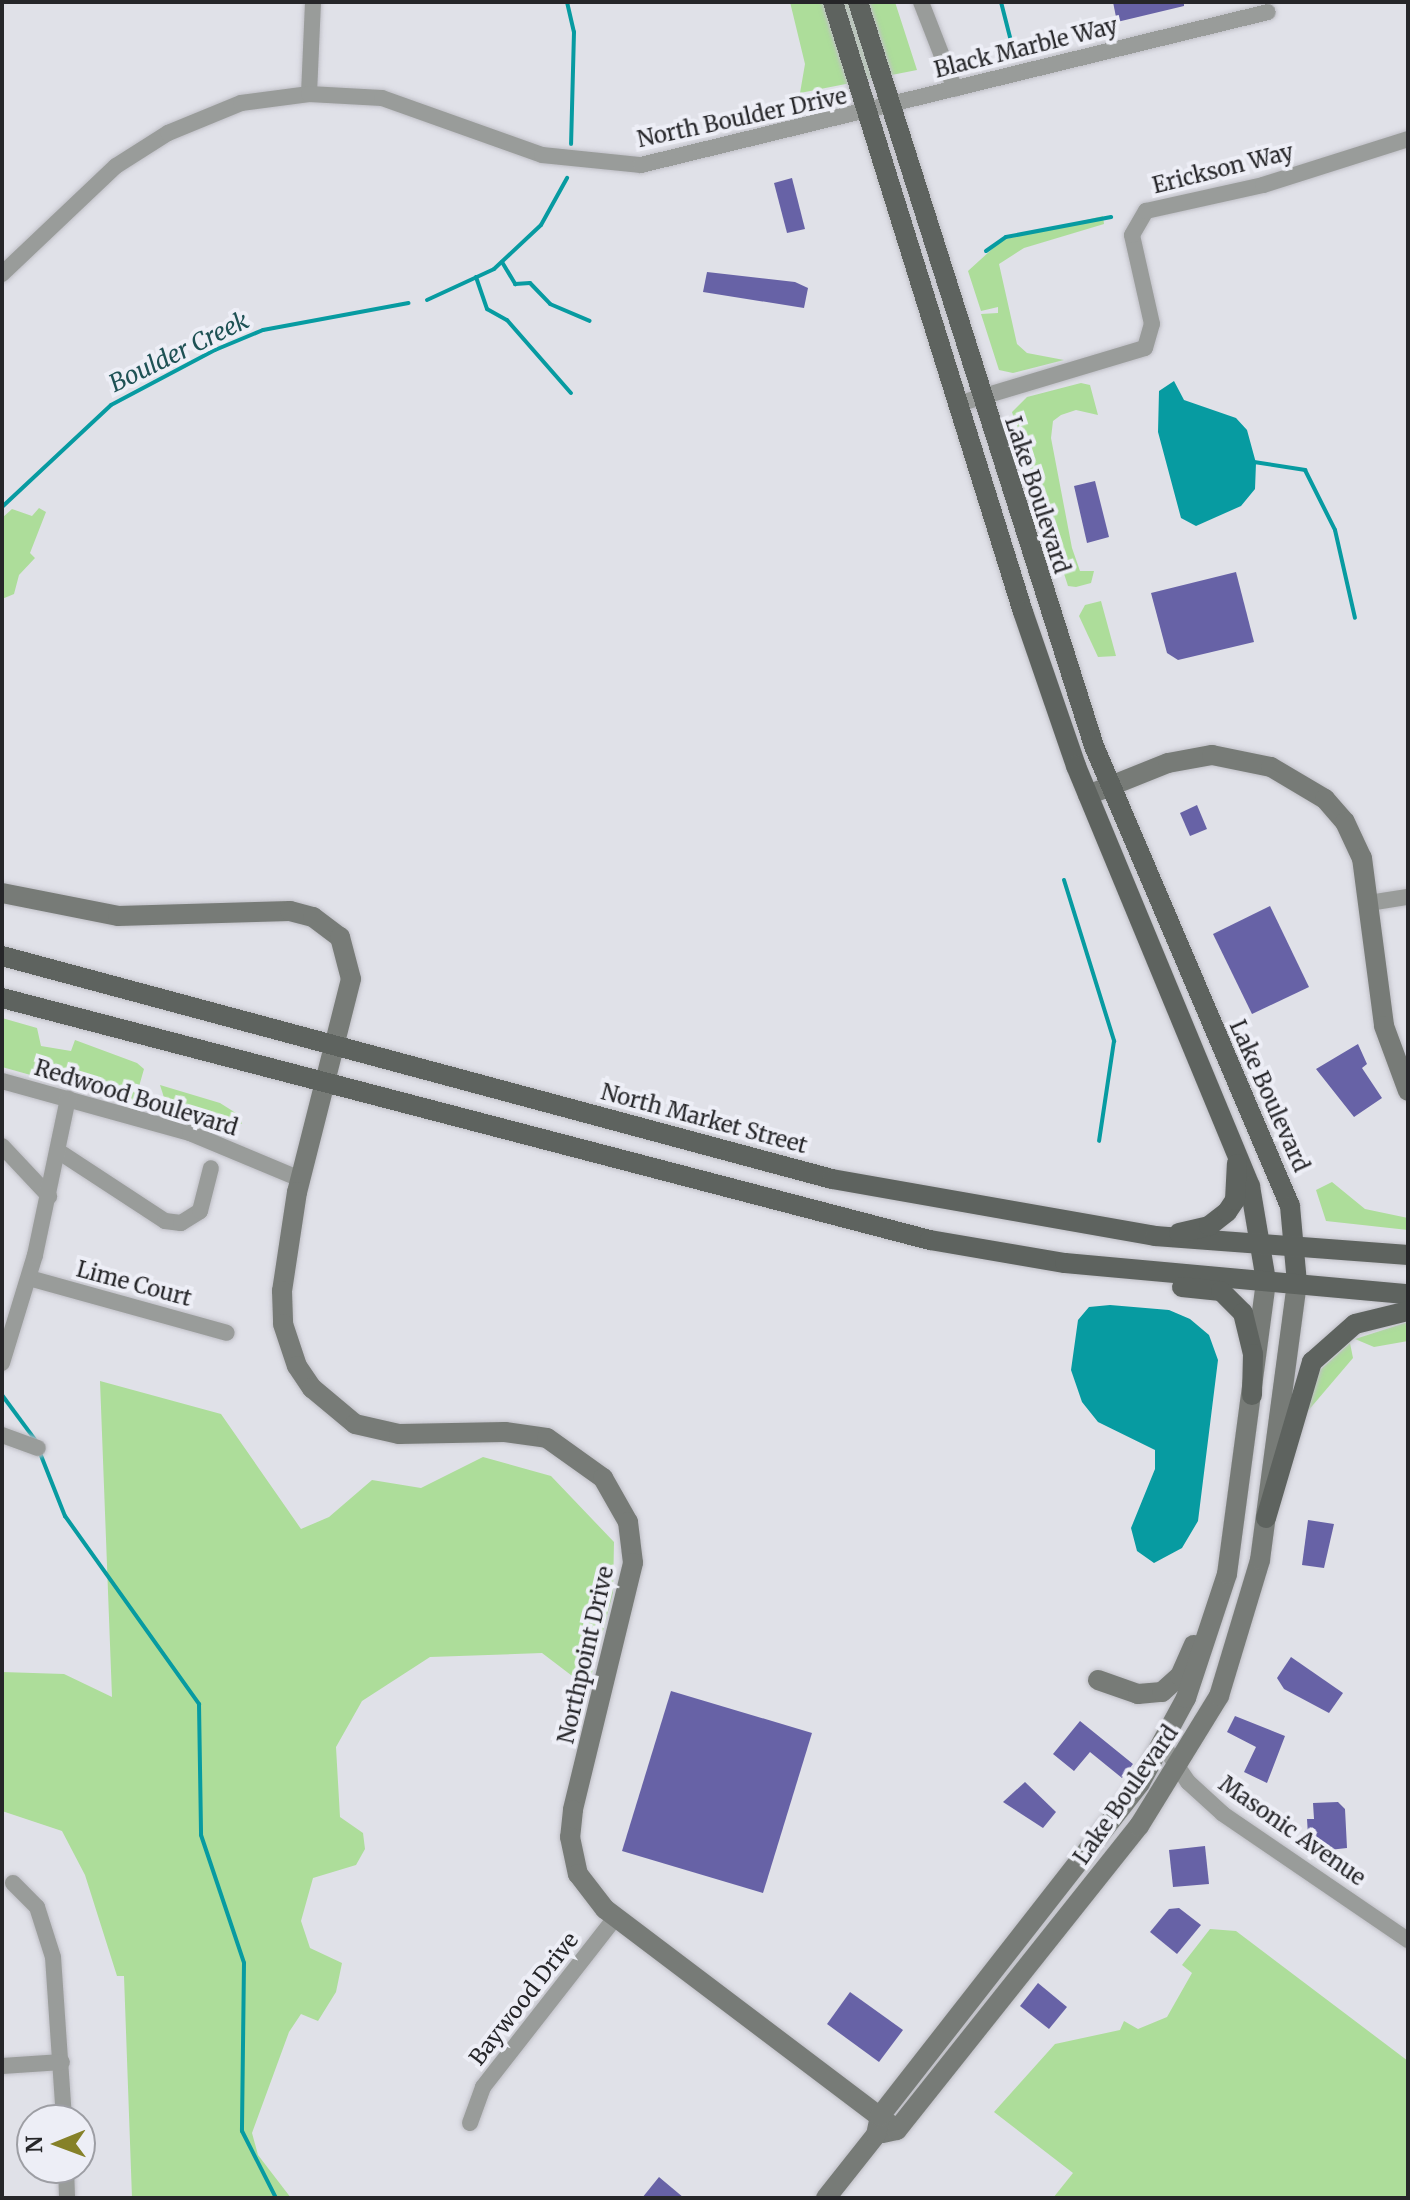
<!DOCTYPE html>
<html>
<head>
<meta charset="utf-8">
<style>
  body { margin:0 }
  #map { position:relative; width:1410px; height:2200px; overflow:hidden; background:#e0e1e8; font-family:Merriweather,serif }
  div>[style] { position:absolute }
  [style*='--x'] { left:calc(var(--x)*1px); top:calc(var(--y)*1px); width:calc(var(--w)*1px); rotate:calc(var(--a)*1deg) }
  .green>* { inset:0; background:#addd9a }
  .water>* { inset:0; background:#079ba1 }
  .stream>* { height:4px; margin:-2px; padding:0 2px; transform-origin:2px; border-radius:2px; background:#079ba1 }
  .building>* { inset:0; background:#6762a6 }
  .roads { filter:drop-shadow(0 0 2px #bfbfc6) drop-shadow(0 0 2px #bfbfc6) }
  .street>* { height:16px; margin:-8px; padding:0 8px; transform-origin:8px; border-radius:8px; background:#999c9a }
  .secondary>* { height:20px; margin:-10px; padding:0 10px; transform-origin:10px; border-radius:10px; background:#777b77 }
  .primary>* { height:20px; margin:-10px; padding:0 10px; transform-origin:10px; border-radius:10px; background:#5e635f }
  span { translate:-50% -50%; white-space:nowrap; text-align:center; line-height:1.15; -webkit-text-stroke:8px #edeef6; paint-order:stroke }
  .street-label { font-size:22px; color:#262629 }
  .water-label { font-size:24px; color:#1e5154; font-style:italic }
  .frame { position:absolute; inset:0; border:4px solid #262629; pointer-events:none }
  .north { position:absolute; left:16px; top:2104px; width:80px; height:80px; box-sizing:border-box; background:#edeef6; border:2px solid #9d9ea4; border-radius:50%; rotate:269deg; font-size:22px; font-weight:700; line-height:32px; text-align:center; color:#262629 }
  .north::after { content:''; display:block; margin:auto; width:28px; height:36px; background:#868129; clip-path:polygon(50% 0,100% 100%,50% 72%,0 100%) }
</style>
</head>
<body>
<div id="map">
  <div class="green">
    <i style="clip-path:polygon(790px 2px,895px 2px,917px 70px,800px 93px,805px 64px)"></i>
    <i style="clip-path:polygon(1103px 216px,1104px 224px,1024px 248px,999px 264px,1017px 344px,1027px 353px,1064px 360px,1013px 373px,999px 370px,981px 314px,998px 313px,998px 307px,981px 311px,968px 271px,1002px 240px)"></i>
    <i style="clip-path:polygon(1081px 383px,1090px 385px,1098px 415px,1076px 410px,1061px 415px,1053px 421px,1051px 438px,1072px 548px,1080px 571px,1094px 571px,1091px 583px,1076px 587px,1068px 586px,1012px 412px,1027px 397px)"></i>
    <i style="clip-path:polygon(39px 508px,46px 512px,30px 553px,35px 558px,19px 575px,14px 594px,2px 599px,2px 518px,12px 509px,32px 516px)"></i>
    <i style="clip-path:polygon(1101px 601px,1116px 656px,1098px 657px,1079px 616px,1085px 605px)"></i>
    <i style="clip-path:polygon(2px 1018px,37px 1028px,41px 1046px,71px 1051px,75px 1040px,137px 1063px,144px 1069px,134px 1104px,2px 1067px)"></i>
    <i style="clip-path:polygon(160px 1085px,220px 1103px,239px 1115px,242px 1124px,167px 1107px)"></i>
    <i style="clip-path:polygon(1332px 1182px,1365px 1209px,1408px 1218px,1408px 1230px,1326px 1221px,1316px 1190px)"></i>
    <i style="clip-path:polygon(1408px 1322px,1408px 1341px,1374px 1347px,1355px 1339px)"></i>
    <i style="clip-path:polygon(1350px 1343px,1353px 1358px,1307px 1412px,1320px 1370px)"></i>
    <i style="clip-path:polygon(100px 1381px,221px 1414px,301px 1529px,329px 1517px,372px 1480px,421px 1488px,483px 1457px,551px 1476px,614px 1542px,613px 1593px,588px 1688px,542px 1653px,430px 1657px,362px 1701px,336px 1747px,340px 1817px,363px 1833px,365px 1849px,356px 1865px,313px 1878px,301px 1921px,310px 1948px,342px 1963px,336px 1992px,318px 2021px,301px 2014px,289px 2032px,252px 2133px,258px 2155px,291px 2198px,132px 2198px,124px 1976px,117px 1976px,85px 1875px,62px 1831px,2px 1811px,2px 1672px,64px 1674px,112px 1697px)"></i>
    <i style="clip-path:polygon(1210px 1929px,1236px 1931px,1408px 2061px,1408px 2198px,1053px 2198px,1073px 2173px,994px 2112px,1055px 2044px,1120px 2030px,1124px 2021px,1138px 2029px,1167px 2017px,1192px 1973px,1182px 1965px)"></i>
  </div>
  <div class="water">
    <i style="clip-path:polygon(1174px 381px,1184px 400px,1236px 418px,1247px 430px,1256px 463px,1255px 489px,1241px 506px,1196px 526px,1181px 518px,1158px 432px,1159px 391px)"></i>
    <i style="clip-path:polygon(1110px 1305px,1169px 1310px,1190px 1319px,1209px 1335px,1218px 1360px,1198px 1521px,1182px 1548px,1154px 1563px,1137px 1551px,1131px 1528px,1155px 1469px,1155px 1450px,1098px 1422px,1082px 1402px,1071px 1370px,1078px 1320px,1089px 1307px)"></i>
  </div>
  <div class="stream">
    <i style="--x:567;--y:2;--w:31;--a:77"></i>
    <i style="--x:574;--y:32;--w:112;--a:91.5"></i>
    <i style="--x:1001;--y:2;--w:53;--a:75.7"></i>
    <i style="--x:986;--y:251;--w:24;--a:-35"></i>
    <i style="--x:1006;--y:237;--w:107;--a:-10.8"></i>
    <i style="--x:502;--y:262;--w:26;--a:59"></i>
    <i style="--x:515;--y:284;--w:15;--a:-4"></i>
    <i style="--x:530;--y:283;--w:29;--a:46"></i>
    <i style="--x:550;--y:304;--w:43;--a:23"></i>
    <i style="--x:476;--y:277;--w:34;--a:71"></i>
    <i style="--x:487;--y:309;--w:23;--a:29"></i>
    <i style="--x:507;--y:320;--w:97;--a:48.8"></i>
    <i style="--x:427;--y:300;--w:74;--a:-24.8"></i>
    <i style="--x:494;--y:269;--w:64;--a:-43.1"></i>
    <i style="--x:541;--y:225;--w:54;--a:-61"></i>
    <i style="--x:1254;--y:462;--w:52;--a:8.9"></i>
    <i style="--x:1305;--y:470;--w:67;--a:63.4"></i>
    <i style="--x:1335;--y:530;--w:90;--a:77.2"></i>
    <i style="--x:2;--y:507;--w:149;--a:-43.1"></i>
    <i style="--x:111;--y:405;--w:118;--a:-27.9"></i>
    <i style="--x:215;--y:350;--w:52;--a:-22.6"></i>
    <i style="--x:263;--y:330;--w:148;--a:-10.5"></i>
    <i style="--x:1064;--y:880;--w:169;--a:72.7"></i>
    <i style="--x:1114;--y:1041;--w:101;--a:98.5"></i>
    <i style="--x:2;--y:1395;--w:57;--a:53.5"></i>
    <i style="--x:40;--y:1453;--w:68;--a:68.4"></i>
    <i style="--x:65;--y:1516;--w:231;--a:54.5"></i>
    <i style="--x:199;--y:1704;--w:131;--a:89.1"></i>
    <i style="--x:201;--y:1835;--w:135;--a:71.4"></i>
    <i style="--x:244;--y:1963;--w:168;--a:90.7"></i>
    <i style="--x:242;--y:2131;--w:75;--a:63.1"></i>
  </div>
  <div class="building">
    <i style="clip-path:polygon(1113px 2px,1184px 2px,1184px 6px,1117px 22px)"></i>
    <i style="clip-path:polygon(792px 178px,805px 229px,787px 233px,774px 183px)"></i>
    <i style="clip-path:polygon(707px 272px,795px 282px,808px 288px,804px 308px,703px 292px)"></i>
    <i style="clip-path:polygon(1095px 481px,1109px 537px,1087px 543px,1074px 486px)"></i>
    <i style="clip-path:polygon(1236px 572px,1254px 642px,1178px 660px,1167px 653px,1151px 593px)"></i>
    <i style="clip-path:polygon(1197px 805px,1207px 829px,1190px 836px,1180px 813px)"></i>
    <i style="clip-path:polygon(1270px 906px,1309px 987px,1252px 1014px,1213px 934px)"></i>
    <i style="clip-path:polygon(1358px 1044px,1367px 1064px,1362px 1068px,1382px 1098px,1354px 1117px,1316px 1069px)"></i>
    <i style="clip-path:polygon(1308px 1520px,1334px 1524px,1324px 1568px,1302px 1565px)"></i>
    <i style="clip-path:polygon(1291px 1657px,1343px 1693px,1329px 1713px,1284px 1689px,1277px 1678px)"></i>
    <i style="clip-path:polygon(671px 1691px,812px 1733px,763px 1893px,622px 1851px)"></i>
    <i style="clip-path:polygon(1235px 1716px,1285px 1736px,1267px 1783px,1244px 1772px,1256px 1747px,1227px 1732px)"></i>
    <i style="clip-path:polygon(1080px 1721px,1133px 1764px,1122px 1778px,1090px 1752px,1074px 1771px,1053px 1754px)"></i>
    <i style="clip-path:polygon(1025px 1782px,1056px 1812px,1043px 1828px,1003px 1802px)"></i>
    <i style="clip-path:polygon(1338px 1802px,1345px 1809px,1347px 1848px,1329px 1850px,1308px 1835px,1307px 1819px,1314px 1819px,1313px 1803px)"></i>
    <i style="clip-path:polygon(1205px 1846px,1209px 1884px,1173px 1887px,1169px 1850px)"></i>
    <i style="clip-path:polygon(1179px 1908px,1201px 1925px,1177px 1954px,1150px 1932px,1169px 1909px)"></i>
    <i style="clip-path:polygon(1038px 1983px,1067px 2007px,1049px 2029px,1020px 2006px)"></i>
    <i style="clip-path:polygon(850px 1992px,903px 2030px,879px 2062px,827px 2024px)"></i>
    <i style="clip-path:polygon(659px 2177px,684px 2198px,642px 2198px)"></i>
  </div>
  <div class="roads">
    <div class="street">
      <i style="--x:921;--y:2;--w:93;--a:68.7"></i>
      <i style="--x:309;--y:94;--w:92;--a:-87.5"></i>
      <i style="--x:2;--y:274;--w:157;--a:-43.5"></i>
      <i style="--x:116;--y:166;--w:62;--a:-32.4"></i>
      <i style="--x:168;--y:133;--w:79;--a:-22.3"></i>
      <i style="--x:241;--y:103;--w:69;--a:-7.5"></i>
      <i style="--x:309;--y:94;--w:73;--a:3.1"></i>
      <i style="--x:382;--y:98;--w:170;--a:19.6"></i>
      <i style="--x:542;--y:155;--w:100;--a:5.8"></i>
      <i style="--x:641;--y:165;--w:645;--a:-13.71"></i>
      <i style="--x:958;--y:404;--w:195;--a:-16.7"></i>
      <i style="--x:1145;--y:348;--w:25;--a:-74"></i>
      <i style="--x:1152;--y:324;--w:91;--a:-102.7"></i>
      <i style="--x:1132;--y:235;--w:28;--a:-60"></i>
      <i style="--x:1146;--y:211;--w:120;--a:-12.5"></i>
      <i style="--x:1263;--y:185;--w:152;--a:-17.6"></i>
      <i style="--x:1369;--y:903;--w:39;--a:-9"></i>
      <i style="--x:2;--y:1081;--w:195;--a:15.5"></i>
      <i style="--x:190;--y:1133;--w:119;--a:22.7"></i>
      <i style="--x:2;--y:1146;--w:69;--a:46.8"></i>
      <i style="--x:58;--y:1151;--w:128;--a:33.2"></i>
      <i style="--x:165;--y:1221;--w:16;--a:7"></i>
      <i style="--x:181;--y:1223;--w:22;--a:-32"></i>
      <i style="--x:200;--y:1211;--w:44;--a:-75.7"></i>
      <i style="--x:29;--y:1278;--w:205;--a:15.5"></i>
      <i style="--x:2;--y:1363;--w:113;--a:-73"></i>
      <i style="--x:35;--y:1255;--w:160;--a:-78.1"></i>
      <i style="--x:2;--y:1435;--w:38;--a:20"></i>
      <i style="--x:1163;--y:1745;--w:45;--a:56"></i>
      <i style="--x:1188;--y:1782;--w:47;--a:42.4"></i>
      <i style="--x:1223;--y:1814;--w:224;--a:34.3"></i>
      <i style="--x:13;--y:1883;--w:34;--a:45"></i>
      <i style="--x:37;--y:1907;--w:52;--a:72.3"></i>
      <i style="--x:53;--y:1957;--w:163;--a:86.1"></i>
      <i style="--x:2;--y:2066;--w:60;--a:-3.8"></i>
      <i style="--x:470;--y:2123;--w:38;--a:-70"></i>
      <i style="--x:483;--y:2087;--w:216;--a:-52"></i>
      <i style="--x:66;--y:2168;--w:30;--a:88"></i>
    </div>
    <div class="secondary">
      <i style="--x:1088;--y:795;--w:86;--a:-21.8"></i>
      <i style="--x:1168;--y:763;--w:45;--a:-10.3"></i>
      <i style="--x:1212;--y:755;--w:60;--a:11.5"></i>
      <i style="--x:1271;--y:767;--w:63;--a:30.7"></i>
      <i style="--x:1325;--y:799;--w:30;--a:49"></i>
      <i style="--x:1345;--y:822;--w:40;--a:65"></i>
      <i style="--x:1362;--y:858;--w:169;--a:82.5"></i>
      <i style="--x:1384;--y:1026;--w:69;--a:69.7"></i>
      <i style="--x:2;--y:893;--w:118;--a:11.2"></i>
      <i style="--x:118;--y:916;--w:172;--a:-1.7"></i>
      <i style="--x:290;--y:911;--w:24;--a:15"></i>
      <i style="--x:313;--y:917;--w:34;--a:37"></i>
      <i style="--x:340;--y:937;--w:43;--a:75.3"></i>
      <i style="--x:351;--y:979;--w:220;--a:104.2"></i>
      <i style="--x:297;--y:1192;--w:100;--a:98.6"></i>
      <i style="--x:282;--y:1291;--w:33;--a:88"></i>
      <i style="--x:283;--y:1324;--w:44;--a:71.6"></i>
      <i style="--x:297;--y:1366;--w:27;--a:56"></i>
      <i style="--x:312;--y:1388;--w:56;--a:39.9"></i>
      <i style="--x:355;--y:1424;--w:45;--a:12.8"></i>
      <i style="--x:399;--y:1434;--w:106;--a:-1.1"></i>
      <i style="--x:505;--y:1432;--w:42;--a:8.1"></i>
      <i style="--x:547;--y:1438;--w:69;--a:35.5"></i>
      <i style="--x:603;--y:1478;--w:51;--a:60.4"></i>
      <i style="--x:628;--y:1522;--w:41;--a:83"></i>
      <i style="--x:633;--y:1563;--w:254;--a:103.7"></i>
      <i style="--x:573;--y:1810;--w:27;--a:96"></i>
      <i style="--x:570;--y:1837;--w:38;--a:78"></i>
      <i style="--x:578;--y:1874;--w:44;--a:52.4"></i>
      <i style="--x:605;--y:1909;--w:366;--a:37.1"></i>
      <i style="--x:1098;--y:1680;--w:42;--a:19.3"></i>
      <i style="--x:1138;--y:1694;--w:24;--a:-5"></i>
      <i style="--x:1162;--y:1692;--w:24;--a:-42"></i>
      <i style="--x:1180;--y:1676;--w:34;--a:-66"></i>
      <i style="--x:883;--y:2133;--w:14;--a:-12"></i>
      <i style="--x:897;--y:2130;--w:389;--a:-51.5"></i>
      <i style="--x:1139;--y:1826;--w:153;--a:-58.4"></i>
      <i style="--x:1219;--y:1696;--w:142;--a:-73.2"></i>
      <i style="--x:1260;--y:1560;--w:279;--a:-82.4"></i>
      <i style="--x:826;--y:2198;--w:80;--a:-51.6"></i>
      <i style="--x:876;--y:2135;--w:19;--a:-78"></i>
      <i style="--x:880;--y:2116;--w:422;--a:-52"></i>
      <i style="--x:1140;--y:1783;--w:97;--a:-61.6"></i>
      <i style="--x:1186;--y:1698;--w:131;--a:-71.7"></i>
      <i style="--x:1227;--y:1574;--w:296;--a:-82.4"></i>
    </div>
    <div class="primary">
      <i style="--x:833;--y:2;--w:639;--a:72.7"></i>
      <i style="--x:1023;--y:612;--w:163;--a:71"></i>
      <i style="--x:1076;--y:766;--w:455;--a:67.5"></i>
      <i style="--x:1250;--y:1186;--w:96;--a:80.4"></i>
      <i style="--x:858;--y:2;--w:781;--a:72.4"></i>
      <i style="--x:1094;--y:746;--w:500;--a:66.92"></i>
      <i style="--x:1290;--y:1206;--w:77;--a:84.8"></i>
      <i style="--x:2;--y:956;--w:859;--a:15.04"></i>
      <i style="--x:832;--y:1179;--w:328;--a:10"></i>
      <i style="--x:1155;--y:1236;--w:254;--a:4.3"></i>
      <i style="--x:2;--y:998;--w:959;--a:14.62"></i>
      <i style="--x:930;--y:1240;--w:137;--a:9.7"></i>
      <i style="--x:1065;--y:1263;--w:344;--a:5.2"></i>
      <i style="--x:1179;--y:1233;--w:31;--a:-13"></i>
      <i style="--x:1209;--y:1226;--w:23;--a:-38"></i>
      <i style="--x:1227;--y:1212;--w:14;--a:-56"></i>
      <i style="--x:1235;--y:1200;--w:36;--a:-87"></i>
      <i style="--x:1182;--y:1287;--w:39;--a:6"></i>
      <i style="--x:1221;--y:1291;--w:31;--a:45"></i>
      <i style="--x:1243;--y:1313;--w:42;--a:76.3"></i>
      <i style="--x:1253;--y:1354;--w:41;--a:91.4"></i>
      <i style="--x:1266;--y:1518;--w:163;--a:-73.6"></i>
      <i style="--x:1312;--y:1362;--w:57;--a:-41.5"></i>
      <i style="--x:1355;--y:1324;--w:55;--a:-13.8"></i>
    </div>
  </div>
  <div class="street-label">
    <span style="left:1026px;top:48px;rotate:-14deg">Black Marble Way</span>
    <span style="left:742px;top:118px;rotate:-12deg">North Boulder Drive</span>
    <span style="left:1223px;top:169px;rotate:-14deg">Erickson Way</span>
    <span style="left:1037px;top:495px;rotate:72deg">Lake Boulevard</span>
    <span style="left:1269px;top:1096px;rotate:66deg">Lake Boulevard</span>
    <span style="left:136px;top:1098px;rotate:17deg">Redwood Boulevard</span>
    <span style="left:704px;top:1119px;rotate:15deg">North Market Street</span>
    <span style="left:134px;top:1284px;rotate:15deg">Lime Court</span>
    <span style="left:586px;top:1655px;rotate:-77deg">Northpoint Drive</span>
    <span style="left:1126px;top:1795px;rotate:-55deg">Lake Boulevard</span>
    <span style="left:1292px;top:1831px;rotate:35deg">Masonic Avenue</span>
    <span style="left:524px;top:1999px;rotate:-52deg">Baywood Drive</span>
  </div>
  <div class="water-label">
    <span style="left:179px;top:352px;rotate:-26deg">Boulder Creek</span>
  </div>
  <div class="frame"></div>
  <div class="north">N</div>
</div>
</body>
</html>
